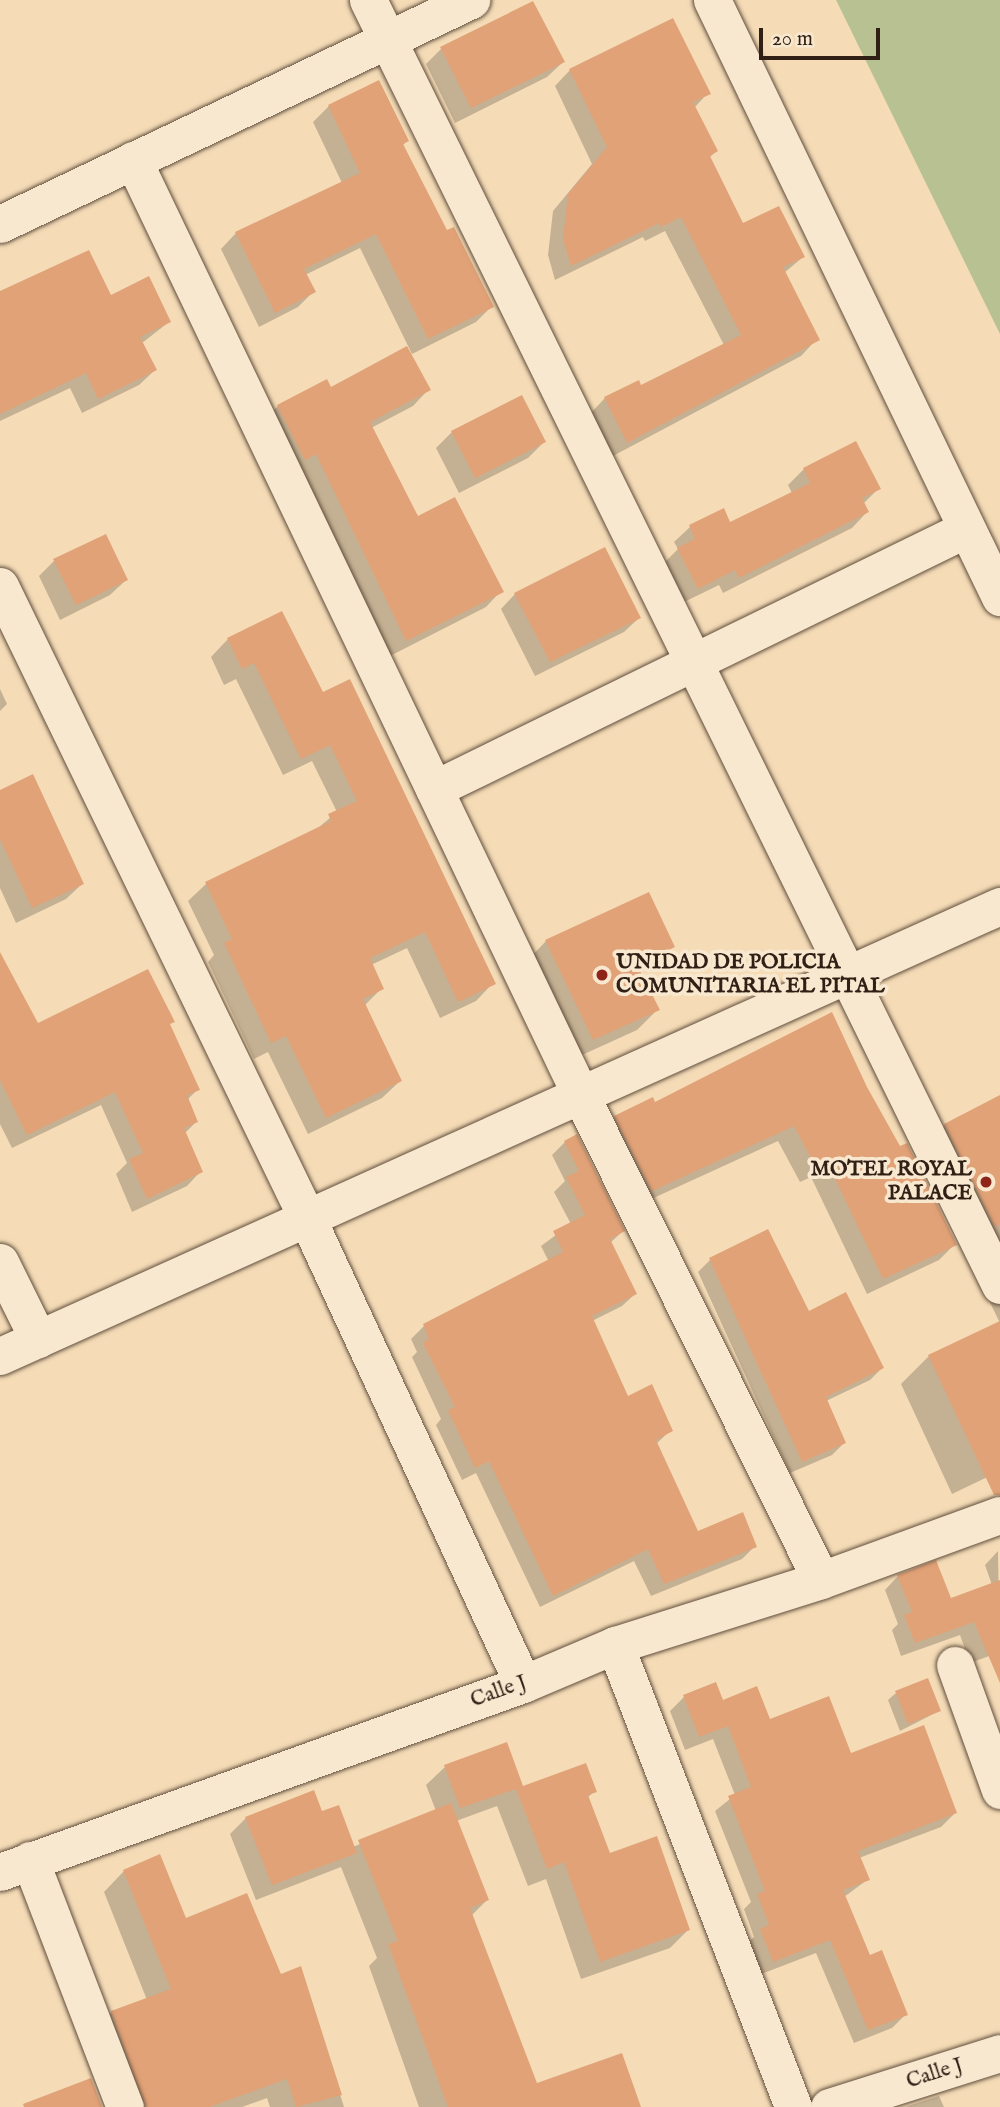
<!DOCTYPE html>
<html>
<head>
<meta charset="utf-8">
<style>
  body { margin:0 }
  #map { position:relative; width:1000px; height:2107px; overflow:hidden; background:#f5dcb7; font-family:"IM FELL English",serif }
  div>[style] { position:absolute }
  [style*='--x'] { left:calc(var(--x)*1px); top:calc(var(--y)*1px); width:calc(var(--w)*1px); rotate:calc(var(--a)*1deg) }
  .green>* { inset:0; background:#b8c191 }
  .shadow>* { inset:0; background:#0003 }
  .building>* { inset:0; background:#e2a278 }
  .roads { filter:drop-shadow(0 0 2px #614e3d) drop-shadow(0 0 2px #614e3d) }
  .street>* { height:37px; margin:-18.5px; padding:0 18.5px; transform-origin:18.5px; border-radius:18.5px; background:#f8e8d0 }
  .dots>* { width:19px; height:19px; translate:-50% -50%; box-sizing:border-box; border:4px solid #f8e8d0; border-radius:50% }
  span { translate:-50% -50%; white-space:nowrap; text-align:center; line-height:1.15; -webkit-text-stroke:7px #f8e8d0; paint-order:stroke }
  .poi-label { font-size:21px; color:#301f14; font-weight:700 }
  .left { translate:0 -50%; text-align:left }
  .right { translate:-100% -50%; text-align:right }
  .street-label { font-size:21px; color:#301f14 }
  .scale { position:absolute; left:759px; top:28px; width:121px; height:32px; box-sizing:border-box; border:4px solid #301f14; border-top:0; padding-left:9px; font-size:21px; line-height:24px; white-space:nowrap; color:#301f14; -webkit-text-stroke:5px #f8e8d0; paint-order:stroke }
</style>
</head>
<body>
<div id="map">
  <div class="green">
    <i style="clip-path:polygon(836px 0,1000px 0,1000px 334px)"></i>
  </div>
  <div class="shadow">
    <i style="clip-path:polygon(441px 49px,563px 62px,547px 77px,455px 123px,426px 64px)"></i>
    <i style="clip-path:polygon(570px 70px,708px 93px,694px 108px,716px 151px,709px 158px,742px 226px,803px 257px,784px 273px,816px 340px,801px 356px,611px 457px,590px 414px,605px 398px,641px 387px,724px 345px,665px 231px,645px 241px,643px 237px,555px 280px,548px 255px,553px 211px,592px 164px,555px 86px)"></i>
    <i style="clip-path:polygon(379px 82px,407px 141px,402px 146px,446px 233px,492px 306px,476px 322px,412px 354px,360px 248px,305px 275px,314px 291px,298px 307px,259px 327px,221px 249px,236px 233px,342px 183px,313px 122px,329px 106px)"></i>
    <i style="clip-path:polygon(0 293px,110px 297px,169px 322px,142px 343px,155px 370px,139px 385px,82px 413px,70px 388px,0 421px)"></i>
    <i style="clip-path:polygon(330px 389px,428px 390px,413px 406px,371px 428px,417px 518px,501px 591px,486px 607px,390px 656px,262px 422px,278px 406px)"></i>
    <i style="clip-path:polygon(521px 397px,544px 442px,528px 458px,459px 493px,436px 448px,452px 432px)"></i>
    <i style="clip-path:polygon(804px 469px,879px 488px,863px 504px,867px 512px,852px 528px,723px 593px,719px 585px,682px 603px,662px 565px,678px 549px,674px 542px,690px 527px,729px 524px,792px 493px,788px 485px)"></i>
    <i style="clip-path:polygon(54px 561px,126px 580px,110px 595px,60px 620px,39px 576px)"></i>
    <i style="clip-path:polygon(515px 594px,639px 618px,624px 632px,535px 676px,501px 609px)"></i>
    <i style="clip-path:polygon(228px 639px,322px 695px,493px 983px,476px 1001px,440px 1018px,407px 948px,371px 965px,382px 988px,364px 1006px,400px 1081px,382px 1098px,308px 1134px,268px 1052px,254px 1059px,208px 962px,214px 955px,188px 901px,206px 884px,312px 833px,337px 812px,312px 761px,283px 775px,236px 679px,224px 685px,211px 657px)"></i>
    <i style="clip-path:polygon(0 689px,7px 704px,0 711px)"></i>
    <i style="clip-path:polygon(0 792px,82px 884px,66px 899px,16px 923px,0 888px)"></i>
    <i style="clip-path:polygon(546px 941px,673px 947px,640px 973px,658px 1009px,637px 1030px,571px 1060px,525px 963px)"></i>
    <i style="clip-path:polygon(0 956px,37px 1025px,169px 1025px,198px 1089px,187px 1100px,196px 1122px,185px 1133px,201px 1171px,187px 1186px,132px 1212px,116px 1174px,127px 1163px,101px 1105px,12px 1148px,0 1124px)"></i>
    <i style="clip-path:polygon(865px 1087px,955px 1244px,939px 1260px,867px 1294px,811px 1177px,800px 1182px,778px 1141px,636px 1206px,600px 1133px,615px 1117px,654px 1104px)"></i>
    <i style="clip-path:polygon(1000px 1097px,1000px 1471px,952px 1494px,901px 1384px,929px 1356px,1000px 1323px,917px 1153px,945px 1125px)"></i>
    <i style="clip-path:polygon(565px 1142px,623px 1231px,610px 1243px,635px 1294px,622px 1306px,592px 1321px,627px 1398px,671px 1430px,656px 1444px,698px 1533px,755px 1546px,742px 1559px,651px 1596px,634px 1561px,540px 1607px,476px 1473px,462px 1480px,436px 1425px,441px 1419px,412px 1357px,417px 1352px,411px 1339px,424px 1326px,549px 1262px,541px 1246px,571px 1224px,554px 1192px,565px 1181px,552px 1155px)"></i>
    <i style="clip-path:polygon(710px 1260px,808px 1313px,882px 1368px,870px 1380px,826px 1401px,844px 1443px,832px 1455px,790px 1473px,698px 1272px)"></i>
    <i style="clip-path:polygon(998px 1551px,1000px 1677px,992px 1655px,970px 1663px,960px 1635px,901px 1656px,892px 1630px,898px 1624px,885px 1590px,898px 1576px,950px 1600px,992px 1585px,985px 1565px)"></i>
    <i style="clip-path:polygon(896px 1693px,939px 1711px,900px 1731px,888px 1700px)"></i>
    <i style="clip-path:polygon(684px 1697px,722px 1702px,850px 1755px,955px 1813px,941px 1827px,859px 1858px,867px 1880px,844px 1897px,869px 1957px,906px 2014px,892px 2028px,854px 2043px,816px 1953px,759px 1975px,746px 1944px,754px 1937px,744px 1909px,751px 1902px,715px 1811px,735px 1795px,713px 1739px,685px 1750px,670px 1711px)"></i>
    <i style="clip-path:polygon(445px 1767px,522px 1788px,595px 1791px,587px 1798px,609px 1855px,688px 1930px,670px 1948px,581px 1979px,546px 1879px,528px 1886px,497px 1806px,456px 1821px,487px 1900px,471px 1916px,536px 2085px,639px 2107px,419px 2107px,369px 1966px,377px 1958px,341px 1867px,256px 1900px,230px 1834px,246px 1818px,321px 1814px,353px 1847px,436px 1811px,426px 1785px)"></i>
    <i style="clip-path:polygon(124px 1871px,185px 1920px,280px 1976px,300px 1968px,344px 2107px,270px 2107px,267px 2098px,242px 2107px,118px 2107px,92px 2032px,112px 2012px,147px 2000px,104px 1892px)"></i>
    <i style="clip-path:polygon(939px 2096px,944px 2107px,905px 2107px)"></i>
  </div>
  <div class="building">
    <i style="clip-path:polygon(533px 1px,565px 62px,471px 108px,440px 47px)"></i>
    <i style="clip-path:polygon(673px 18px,711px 94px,693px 102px,718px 151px,710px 156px,743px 223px,779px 206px,805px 257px,783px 267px,820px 340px,627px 443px,604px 397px,639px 380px,641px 385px,741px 335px,681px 217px,661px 227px,659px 223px,571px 266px,563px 239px,568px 194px,607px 147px,569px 69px)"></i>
    <i style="clip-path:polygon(379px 80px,409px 141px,403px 144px,447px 230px,454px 227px,494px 307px,428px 339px,376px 234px,304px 269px,316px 292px,275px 313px,235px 232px,360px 173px,328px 105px)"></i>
    <i style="clip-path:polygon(89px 250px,111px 295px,149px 276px,171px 322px,140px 337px,157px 370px,98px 399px,86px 373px,0 414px,0 291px)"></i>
    <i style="clip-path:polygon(407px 346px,431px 390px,370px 422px,418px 516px,455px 497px,504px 592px,406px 641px,316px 454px,305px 460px,277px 405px,327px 379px,331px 387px)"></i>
    <i style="clip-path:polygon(522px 395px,546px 442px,475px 478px,451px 431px)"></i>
    <i style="clip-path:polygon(856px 441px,881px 489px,862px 498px,869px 512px,739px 578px,735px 570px,698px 589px,677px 548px,695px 539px,689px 525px,724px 508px,730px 522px,810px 483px,803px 468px)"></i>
    <i style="clip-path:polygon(106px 534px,128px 580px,76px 605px,53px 559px)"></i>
    <i style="clip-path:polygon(605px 547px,641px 618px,550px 662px,514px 593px)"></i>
    <i style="clip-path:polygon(282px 611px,323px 692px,350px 679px,496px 984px,458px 1002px,425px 932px,370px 958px,384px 989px,363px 999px,402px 1081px,326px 1118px,286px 1036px,271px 1043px,224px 943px,232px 939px,205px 882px,331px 821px,328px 814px,357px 801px,330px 745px,301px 759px,254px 663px,242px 669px,227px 638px)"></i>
    <i style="clip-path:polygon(33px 774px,84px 884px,32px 908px,0 839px,0 790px)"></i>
    <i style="clip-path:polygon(649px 892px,675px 947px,637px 965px,660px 1010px,593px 1040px,545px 940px)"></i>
    <i style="clip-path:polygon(0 952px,38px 1023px,148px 969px,175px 1022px,170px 1024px,200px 1090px,187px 1095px,198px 1122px,184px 1128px,203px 1172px,147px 1199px,129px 1159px,143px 1153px,115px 1092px,27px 1135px,0 1080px)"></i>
    <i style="clip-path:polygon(832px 1012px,867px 1087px,900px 1146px,907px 1143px,957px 1245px,883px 1279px,827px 1162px,816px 1168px,794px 1126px,652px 1191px,614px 1116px,653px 1097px,655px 1102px)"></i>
    <i style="clip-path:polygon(1000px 1095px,1000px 1224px,995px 1227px,944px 1124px)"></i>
    <i style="clip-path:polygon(577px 1134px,625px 1231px,610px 1239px,637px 1294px,592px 1316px,628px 1396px,652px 1384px,673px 1431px,656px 1440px,698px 1531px,743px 1512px,757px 1547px,664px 1584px,648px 1549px,553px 1596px,489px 1461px,475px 1468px,448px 1410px,455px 1407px,423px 1343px,429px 1339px,423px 1324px,563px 1252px,553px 1231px,585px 1215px,566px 1177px,579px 1171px,564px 1141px)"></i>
    <i style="clip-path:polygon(768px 1229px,809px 1311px,846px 1292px,884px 1368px,826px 1397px,846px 1443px,802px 1462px,709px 1258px)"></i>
    <i style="clip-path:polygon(1000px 1321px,1000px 1495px,994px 1495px,928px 1355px)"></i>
    <i style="clip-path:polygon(936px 1560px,951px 1598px,1000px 1580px,1000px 1683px,974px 1622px,915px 1643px,904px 1615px,912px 1612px,897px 1575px)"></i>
    <i style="clip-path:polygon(928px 1678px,941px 1711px,908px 1724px,895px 1691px)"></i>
    <i style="clip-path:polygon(716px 1682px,723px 1700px,757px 1686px,770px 1719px,829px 1696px,851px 1753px,924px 1725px,957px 1813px,858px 1851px,870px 1880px,843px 1890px,870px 1955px,882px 1950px,908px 2015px,868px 2030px,830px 1940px,773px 1962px,760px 1929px,769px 1925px,757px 1894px,765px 1891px,728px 1796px,751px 1787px,728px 1726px,699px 1737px,683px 1695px)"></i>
    <i style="clip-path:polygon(507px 1742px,523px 1786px,586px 1763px,597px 1792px,588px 1795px,610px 1853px,657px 1836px,690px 1930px,600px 1962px,564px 1862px,547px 1869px,516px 1789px,460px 1808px,444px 1765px)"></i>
    <i style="clip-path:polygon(314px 1790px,322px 1811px,339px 1805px,357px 1853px,272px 1885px,245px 1817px)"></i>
    <i style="clip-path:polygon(451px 1803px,489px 1900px,470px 1908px,537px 2083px,622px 2053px,641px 2107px,448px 2107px,388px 1944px,398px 1941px,358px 1840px)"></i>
    <i style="clip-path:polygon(160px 1854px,186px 1918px,247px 1893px,281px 1974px,301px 1966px,342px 2095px,296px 2107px,287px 2079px,209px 2107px,145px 2107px,111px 2011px,171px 1989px,123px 1870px)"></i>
    <i style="clip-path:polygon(91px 2078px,102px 2107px,24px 2107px,23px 2104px)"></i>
  </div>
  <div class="roads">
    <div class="street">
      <i style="--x:368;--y:0;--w:1432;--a:63.81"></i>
      <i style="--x:712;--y:0;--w:663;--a:64.25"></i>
      <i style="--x:133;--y:160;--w:1035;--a:64.42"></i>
      <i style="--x:580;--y:1094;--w:542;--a:63.62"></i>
      <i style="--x:0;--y:224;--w:522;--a:-25.44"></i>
      <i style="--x:0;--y:586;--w:705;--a:64.09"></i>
      <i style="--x:308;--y:1220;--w:511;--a:65.14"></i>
      <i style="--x:434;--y:789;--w:592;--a:-26.05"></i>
      <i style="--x:0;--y:1262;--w:86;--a:63.7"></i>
      <i style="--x:0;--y:1356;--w:1097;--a:-24.23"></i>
      <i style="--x:615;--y:1645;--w:495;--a:68.9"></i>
      <i style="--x:955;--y:1665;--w:133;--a:70.2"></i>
      <i style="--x:30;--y:1860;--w:265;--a:69"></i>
      <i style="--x:0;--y:1872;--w:556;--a:-19.77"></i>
      <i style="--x:523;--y:1684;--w:100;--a:-23"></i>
      <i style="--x:615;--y:1645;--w:216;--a:-17.5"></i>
      <i style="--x:821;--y:1580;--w:190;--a:-20"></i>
      <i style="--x:829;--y:2107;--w:179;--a:-17.5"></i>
    </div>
  </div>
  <div class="dots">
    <i style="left:602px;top:975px;background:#8f2418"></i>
    <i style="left:986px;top:1182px;background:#8f2418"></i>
  </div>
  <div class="poi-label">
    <span class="left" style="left:616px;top:975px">UNIDAD DE POLICIA<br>COMUNITARIA EL PITAL</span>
    <span class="right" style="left:972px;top:1182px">MOTEL ROYAL<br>PALACE</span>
  </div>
  <div class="street-label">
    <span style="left:499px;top:1692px;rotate:-20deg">Calle J</span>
    <span style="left:935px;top:2074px;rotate:-18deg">Calle J</span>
  </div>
  <div class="scale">20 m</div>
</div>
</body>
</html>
